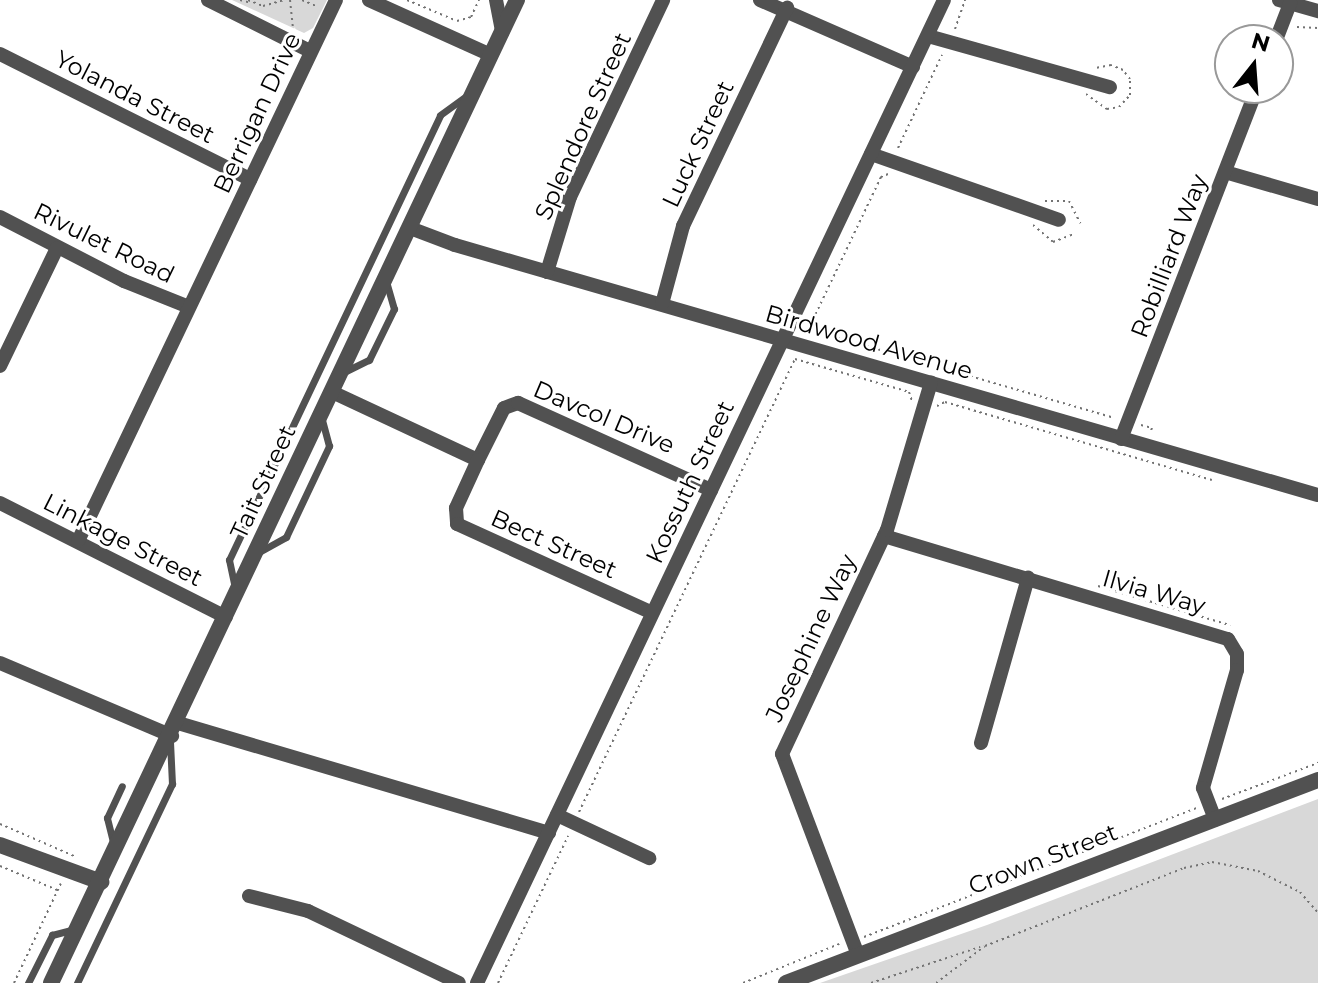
<!DOCTYPE html>
<html>
<head>
<meta charset="utf-8">
<style>
  body { margin:0 }
  #map { position:relative; width:1318px; height:983px; overflow:hidden; background:#fff; font-family:Montserrat,sans-serif }
  div>[style] { position:absolute }
  [style*='--x'] { left:calc(var(--x)*1px); top:calc(var(--y)*1px); width:calc(var(--w)*1px); rotate:calc(var(--a)*1deg) }
  .green>* { inset:0; background:#d8d8d8 }
  .path>* { height:2px; margin-top:-1px; transform-origin:0; background:repeating-linear-gradient(90deg,#737373 0 2px,transparent 0 6px) }
  .service>* { height:7px; margin:-3.5px; padding:0 3.5px; transform-origin:3.5px; border-radius:3.5px; background:#515151 }
  .minor>* { height:14px; margin:-7px; padding:0 7px; transform-origin:7px; border-radius:7px; background:#515151 }
  .tertiary>* { height:16px; margin:-8px; padding:0 8px; transform-origin:8px; border-radius:8px; background:#515151 }
  span { translate:-50% -50%; white-space:nowrap; text-align:center; line-height:1.15; -webkit-text-stroke:6px #fff; paint-order:stroke }
  .street-label { font-size:24px; color:#000 }
  .north { position:absolute; left:1214px; top:24px; width:80px; height:80px; box-sizing:border-box; background:#fff; border:2px solid #999; border-radius:50%; rotate:17deg; font-size:22px; font-weight:700; line-height:32px; text-align:center; color:#000 }
  .north::after { content:''; display:block; margin:auto; width:28px; height:36px; background:#000; clip-path:polygon(50% 0,100% 100%,50% 72%,0 100%) }
</style>
</head>
<body>
<div id="map">
  <div class="green">
    <i style="clip-path:polygon(232px 0,327px 0,313px 28px,304px 33px)"></i>
    <i style="clip-path:polygon(1318px 799px,1318px 983px,820px 983px,987px 925px)"></i>
  </div>
  <div class="path">
    <i style="--x:240;--y:0;--w:11;--a:15"></i>
    <i style="--x:248;--y:0;--w:16;--a:22"></i>
    <i style="--x:263;--y:6;--w:22;--a:-16"></i>
    <i style="--x:290;--y:0;--w:27;--a:84"></i>
    <i style="--x:302;--y:0;--w:15;--a:23"></i>
    <i style="--x:407;--y:0;--w:54;--a:22.8"></i>
    <i style="--x:457;--y:21;--w:15;--a:-16"></i>
    <i style="--x:471;--y:17;--w:19;--a:-65"></i>
    <i style="--x:1297;--y:27;--w:21;--a:3"></i>
    <i style="--x:955;--y:29;--w:31;--a:-71"></i>
    <i style="--x:1278;--y:69;--w:21;--a:-67"></i>
    <i style="--x:1086;--y:94;--w:26;--a:36"></i>
    <i style="--x:1107;--y:109;--w:12;--a:-9"></i>
    <i style="--x:1119;--y:107;--w:16;--a:-47"></i>
    <i style="--x:1130;--y:95;--w:16;--a:-90"></i>
    <i style="--x:1130;--y:79;--w:11;--a:-128"></i>
    <i style="--x:1123;--y:70;--w:13;--a:-157"></i>
    <i style="--x:1111;--y:65;--w:16;--a:169"></i>
    <i style="--x:898;--y:148;--w:103;--a:-64.7"></i>
    <i style="--x:888;--y:174;--w:8;--a:157"></i>
    <i style="--x:881;--y:177;--w:163;--a:115.5"></i>
    <i style="--x:811;--y:324;--w:8;--a:60"></i>
    <i style="--x:815;--y:331;--w:311;--a:16.2"></i>
    <i style="--x:1045;--y:201;--w:24;--a:0"></i>
    <i style="--x:1069;--y:201;--w:25;--a:63"></i>
    <i style="--x:1033;--y:225;--w:26;--a:40"></i>
    <i style="--x:1053;--y:242;--w:22;--a:-21"></i>
    <i style="--x:937;--y:406;--w:9;--a:-27"></i>
    <i style="--x:945;--y:402;--w:278;--a:16.3"></i>
    <i style="--x:1141;--y:425;--w:11;--a:15"></i>
    <i style="--x:1152;--y:428;--w:5;--a:112"></i>
    <i style="--x:1098;--y:586;--w:138;--a:16.5"></i>
    <i style="--x:1222;--y:799;--w:103;--a:-20.6"></i>
    <i style="--x:579;--y:812;--w:502;--a:-64.51"></i>
    <i style="--x:795;--y:359;--w:119;--a:16.1"></i>
    <i style="--x:909;--y:392;--w:9;--a:72"></i>
    <i style="--x:0;--y:824;--w:81;--a:23.4"></i>
    <i style="--x:0;--y:866;--w:62;--a:22.8"></i>
    <i style="--x:864;--y:937;--w:357;--a:-21.2"></i>
    <i style="--x:14;--y:983;--w:110;--a:-64.8"></i>
    <i style="--x:498;--y:983;--w:163;--a:-64.5"></i>
    <i style="--x:743;--y:983;--w:104;--a:-22.1"></i>
    <i style="--x:871;--y:983;--w:115;--a:-18.3"></i>
    <i style="--x:936;--y:983;--w:61;--a:-37.1"></i>
    <i style="--x:985;--y:946;--w:214;--a:-21.4"></i>
    <i style="--x:1184;--y:868;--w:29;--a:-12"></i>
    <i style="--x:1212;--y:862;--w:47;--a:11.1"></i>
    <i style="--x:1258;--y:871;--w:47;--a:26.6"></i>
    <i style="--x:1300;--y:892;--w:28;--a:49"></i>
  </div>
  <div class="service">
    <i style="--x:344;--y:372;--w:28;--a:-26"></i>
    <i style="--x:369;--y:360;--w:57;--a:-63.9"></i>
    <i style="--x:394;--y:309;--w:29;--a:-106"></i>
    <i style="--x:259;--y:552;--w:31;--a:-29"></i>
    <i style="--x:286;--y:537;--w:101;--a:-64.7"></i>
    <i style="--x:329;--y:446;--w:27;--a:-105"></i>
    <i style="--x:235;--y:588;--w:29;--a:-102"></i>
    <i style="--x:229;--y:560;--w:492;--a:-64.6"></i>
    <i style="--x:440;--y:115;--w:37;--a:-36"></i>
    <i style="--x:113;--y:842;--w:25;--a:-104"></i>
    <i style="--x:107;--y:818;--w:35;--a:-65"></i>
    <i style="--x:28;--y:983;--w:54;--a:-63.4"></i>
    <i style="--x:52;--y:935;--w:24;--a:-15"></i>
    <i style="--x:77;--y:983;--w:221;--a:-64.5"></i>
    <i style="--x:172;--y:784;--w:42;--a:-92.7"></i>
  </div>
  <div class="minor">
    <i style="--x:208;--y:0;--w:114;--a:26.6"></i>
    <i style="--x:369;--y:0;--w:134;--a:24.3"></i>
    <i style="--x:496;--y:0;--w:33;--a:79"></i>
    <i style="--x:760;--y:0;--w:167;--a:23.6"></i>
    <i style="--x:1279;--y:0;--w:41;--a:15.8"></i>
    <i style="--x:928;--y:36;--w:189;--a:15.7"></i>
    <i style="--x:1276;--y:40;--w:40;--a:-69"></i>
    <i style="--x:0;--y:54;--w:280;--a:26.6"></i>
    <i style="--x:871;--y:154;--w:199;--a:19.3"></i>
    <i style="--x:1225;--y:172;--w:97;--a:16.2"></i>
    <i style="--x:0;--y:217;--w:140;--a:27.3"></i>
    <i style="--x:124;--y:281;--w:70;--a:21.8"></i>
    <i style="--x:410;--y:228;--w:48;--a:20.7"></i>
    <i style="--x:455;--y:245;--w:898;--a:16.16"></i>
    <i style="--x:547;--y:272;--w:78;--a:-73"></i>
    <i style="--x:570;--y:197;--w:218;--a:-64.7"></i>
    <i style="--x:662;--y:304;--w:81;--a:-74.9"></i>
    <i style="--x:683;--y:226;--w:242;--a:-64.5"></i>
    <i style="--x:0;--y:366;--w:131;--a:-64.2"></i>
    <i style="--x:332;--y:392;--w:161;--a:25"></i>
    <i style="--x:478;--y:460;--w:58;--a:-63.4"></i>
    <i style="--x:504;--y:408;--w:15;--a:-20"></i>
    <i style="--x:518;--y:403;--w:212;--a:24.3"></i>
    <i style="--x:1121;--y:439;--w:376;--a:-68.8"></i>
    <i style="--x:478;--y:460;--w:53;--a:114.6"></i>
    <i style="--x:456;--y:508;--w:16;--a:86"></i>
    <i style="--x:457;--y:524;--w:214;--a:24.5"></i>
    <i style="--x:0;--y:503;--w:253;--a:26.8"></i>
    <i style="--x:884;--y:536;--w:359;--a:16.7"></i>
    <i style="--x:1228;--y:639;--w:17;--a:59"></i>
    <i style="--x:1237;--y:654;--w:16;--a:90"></i>
    <i style="--x:1237;--y:670;--w:123;--a:106.1"></i>
    <i style="--x:1203;--y:788;--w:34;--a:69"></i>
    <i style="--x:78;--y:541;--w:599;--a:-64.5"></i>
    <i style="--x:0;--y:663;--w:187;--a:23"></i>
    <i style="--x:178;--y:723;--w:387;--a:16.5"></i>
    <i style="--x:981;--y:743;--w:172;--a:-74.1"></i>
    <i style="--x:557;--y:815;--w:102;--a:25.1"></i>
    <i style="--x:249;--y:896;--w:61;--a:14.3"></i>
    <i style="--x:308;--y:911;--w:167;--a:25.5"></i>
    <i style="--x:858;--y:955;--w:215;--a:-110.7"></i>
    <i style="--x:782;--y:754;--w:247;--a:-64.9"></i>
    <i style="--x:887;--y:530;--w:154;--a:-73.4"></i>
    <i style="--x:477;--y:983;--w:1088;--a:-64.59"></i>
  </div>
  <div class="tertiary">
    <i style="--x:0;--y:845;--w:108;--a:20.1"></i>
    <i style="--x:51;--y:983;--w:1088;--a:-64.64"></i>
    <i style="--x:786;--y:983;--w:569;--a:-20.89"></i>
  </div>
  <div class="street-label">
    <span style="left:135px;top:97px;rotate:27deg">Yolanda Street</span>
    <span style="left:257px;top:113px;rotate:-65deg">Berrigan Drive</span>
    <span style="left:583px;top:126px;rotate:-66deg">Splendore Street</span>
    <span style="left:698px;top:144px;rotate:-65deg">Luck Street</span>
    <span style="left:104px;top:243px;rotate:26deg">Rivulet Road</span>
    <span style="left:1169px;top:256px;rotate:-69deg">Robilliard Way</span>
    <span style="left:869px;top:342px;rotate:16deg">Birdwood Avenue</span>
    <span style="left:604px;top:417px;rotate:23deg">Davcol Drive</span>
    <span style="left:263px;top:482px;rotate:-65deg">Tait Street</span>
    <span style="left:690px;top:482px;rotate:-65deg">Kossuth Street</span>
    <span style="left:123px;top:540px;rotate:27deg">Linkage Street</span>
    <span style="left:554px;top:544px;rotate:24deg">Bect Street</span>
    <span style="left:1154px;top:592px;rotate:16deg">Ilvia Way</span>
    <span style="left:811px;top:638px;rotate:-65deg">Josephine Way</span>
    <span style="left:1043px;top:859px;rotate:-21deg">Crown Street</span>
  </div>
  <div class="north">N</div>
</div>
</body>
</html>
